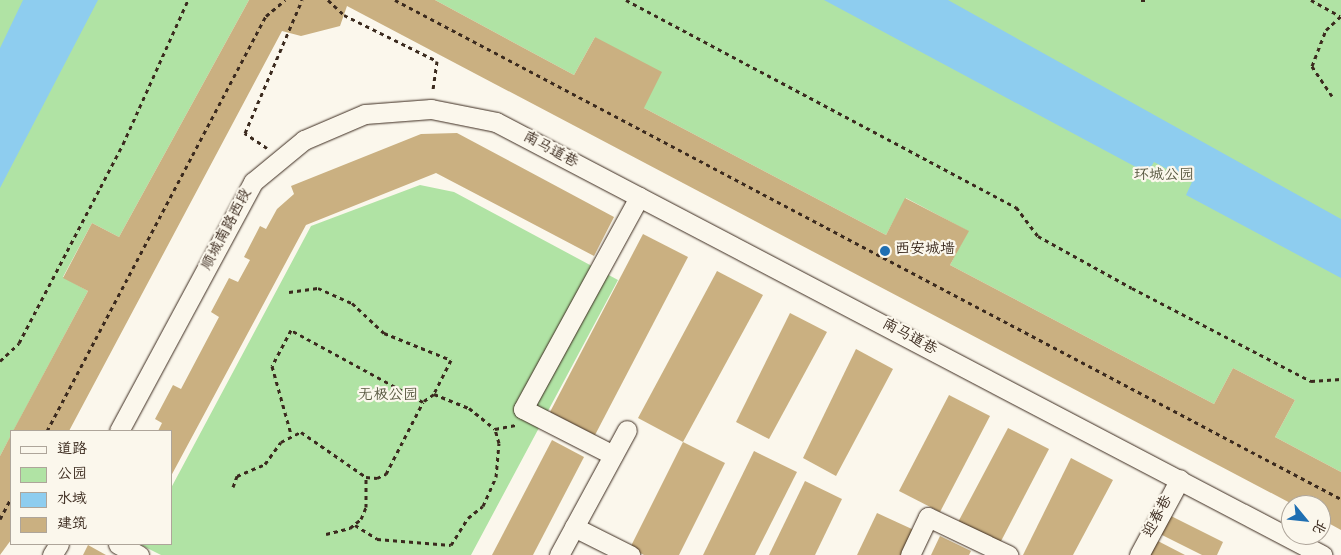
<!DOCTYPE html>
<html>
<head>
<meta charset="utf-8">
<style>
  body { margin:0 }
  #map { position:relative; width:1341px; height:555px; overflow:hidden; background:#fbf7ec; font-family:Dekko,"LXGW WenKai TC",sans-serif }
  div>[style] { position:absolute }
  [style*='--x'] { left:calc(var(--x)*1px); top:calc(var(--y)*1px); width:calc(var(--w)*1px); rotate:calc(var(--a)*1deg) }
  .green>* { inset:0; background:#b0e3a4 }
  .water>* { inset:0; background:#8ecdef }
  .building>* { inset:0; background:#cab081 }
  .path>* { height:3px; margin-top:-1.5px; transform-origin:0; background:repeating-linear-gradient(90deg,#3b2a1e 0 4px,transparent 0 8px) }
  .roads { filter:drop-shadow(0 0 1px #3b2a1e) drop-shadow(0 0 1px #3b2a1e) }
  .minor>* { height:19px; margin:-9.5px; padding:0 9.5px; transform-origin:9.5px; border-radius:9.5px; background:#fbf7ec }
  .dots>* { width:14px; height:14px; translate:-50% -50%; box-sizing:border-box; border:2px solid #fbf7ec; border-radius:50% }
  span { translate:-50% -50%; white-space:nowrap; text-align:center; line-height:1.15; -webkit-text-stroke:4.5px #fbf7ec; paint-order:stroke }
  .street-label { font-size:15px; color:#3b2a1e }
  .park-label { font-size:15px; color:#585840 }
  .poi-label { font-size:15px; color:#3b2a1e }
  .left { translate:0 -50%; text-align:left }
  .legend { position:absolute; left:10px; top:430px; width:162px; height:115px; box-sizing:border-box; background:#fbf7ec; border:1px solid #aea59a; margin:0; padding:6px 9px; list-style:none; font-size:15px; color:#3b2a1e }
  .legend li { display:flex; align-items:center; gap:10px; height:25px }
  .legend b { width:25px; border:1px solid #aea59a }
  .north { position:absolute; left:1281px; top:495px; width:50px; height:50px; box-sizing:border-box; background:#fbf7ec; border:1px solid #aea59a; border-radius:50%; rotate:118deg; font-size:14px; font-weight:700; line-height:20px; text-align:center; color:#3b2a1e }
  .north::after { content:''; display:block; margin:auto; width:18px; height:22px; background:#1f6fb2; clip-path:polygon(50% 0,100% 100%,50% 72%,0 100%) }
</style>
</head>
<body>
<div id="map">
  <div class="green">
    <i style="clip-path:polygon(0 0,249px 0,119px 237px,92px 223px,63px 277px,88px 291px,0 456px)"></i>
    <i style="clip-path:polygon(435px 0,1341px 0,1341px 472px,1275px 437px,1295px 400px,1233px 368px,1214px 404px,950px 265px,968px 231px,906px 198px,886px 235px,644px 108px,595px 37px,574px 75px)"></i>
    <i style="clip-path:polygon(420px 185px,454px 192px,618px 280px,471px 555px,161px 555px,141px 545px,171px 544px,171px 488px,311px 226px)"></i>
  </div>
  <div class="water">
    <i style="clip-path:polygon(23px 0,98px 0,0 188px,0 48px)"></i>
    <i style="clip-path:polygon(824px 0,948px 0,1341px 219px,1341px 278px,1186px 195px,1192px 182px,1154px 162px,1147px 173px)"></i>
  </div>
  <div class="building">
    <i style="clip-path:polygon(249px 0,435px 0,574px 75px,595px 37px,662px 72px,644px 108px,886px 235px,905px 198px,969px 231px,950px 265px,1214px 404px,1233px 368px,1295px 400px,1275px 437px,1341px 472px,1341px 530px,1321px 519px,1321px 505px,1294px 505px,347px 6px,340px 26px,301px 36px,282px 31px,69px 431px,13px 431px,88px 291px,63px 278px,92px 223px,119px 237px)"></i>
    <i style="clip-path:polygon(457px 133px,614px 217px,594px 256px,436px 173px,306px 225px,171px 476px,171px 431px,158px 431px,162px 423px,155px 419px,173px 385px,181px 389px,219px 317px,211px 312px,229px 278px,238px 282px,250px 260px,244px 257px,260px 226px,266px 229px,277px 209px,294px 194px,291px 186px,421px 134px)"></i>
    <i style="clip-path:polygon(643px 234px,688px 257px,595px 435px,550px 412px)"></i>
    <i style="clip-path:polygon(717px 271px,763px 295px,683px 442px,638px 418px)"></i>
    <i style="clip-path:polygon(790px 313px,827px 332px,769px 439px,736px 422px)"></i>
    <i style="clip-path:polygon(856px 349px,893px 369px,836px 476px,803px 458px)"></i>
    <i style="clip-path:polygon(949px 395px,990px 416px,940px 512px,899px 491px)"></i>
    <i style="clip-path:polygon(1008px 428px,1049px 449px,999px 545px,957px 524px)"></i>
    <i style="clip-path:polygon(11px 435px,11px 540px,0 555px,0 456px)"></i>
    <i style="clip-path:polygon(552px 440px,584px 457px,533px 555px,492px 555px)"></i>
    <i style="clip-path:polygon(683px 442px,725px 463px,679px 555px,644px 555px,630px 548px)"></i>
    <i style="clip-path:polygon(754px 451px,797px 472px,755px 555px,703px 555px)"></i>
    <i style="clip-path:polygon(1071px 458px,1113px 480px,1073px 555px,1023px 555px)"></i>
    <i style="clip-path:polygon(805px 481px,842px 499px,815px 555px,769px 555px)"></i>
    <i style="clip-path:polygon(877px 513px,914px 530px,902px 555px,857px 555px)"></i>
    <i style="clip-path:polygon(1169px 515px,1223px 542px,1217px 555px,1202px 555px,1160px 534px)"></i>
    <i style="clip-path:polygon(940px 536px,971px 551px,969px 555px,931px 555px)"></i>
    <i style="clip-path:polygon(1154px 539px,1185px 555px,1146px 555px)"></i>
    <i style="clip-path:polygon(88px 545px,106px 555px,83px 555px)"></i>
  </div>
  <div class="path">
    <i style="--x:328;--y:0;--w:22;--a:43"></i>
    <i style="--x:344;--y:15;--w:104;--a:26.3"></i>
    <i style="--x:437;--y:61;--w:30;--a:98"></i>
    <i style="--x:395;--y:0;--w:1070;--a:27.81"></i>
    <i style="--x:626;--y:0;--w:442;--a:28"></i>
    <i style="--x:1016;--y:207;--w:36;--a:53"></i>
    <i style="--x:1038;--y:236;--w:107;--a:29"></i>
    <i style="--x:1132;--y:288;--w:202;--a:27.5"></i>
    <i style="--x:1311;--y:381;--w:30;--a:-4"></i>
    <i style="--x:1141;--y:0;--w:6;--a:0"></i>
    <i style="--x:1311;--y:0;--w:33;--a:29"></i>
    <i style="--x:1332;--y:96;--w:36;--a:-124"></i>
    <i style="--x:1312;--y:66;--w:39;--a:-69"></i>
    <i style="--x:1326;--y:30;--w:21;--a:-43"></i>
    <i style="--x:267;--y:148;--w:27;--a:-146"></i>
    <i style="--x:245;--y:133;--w:145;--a:-66.8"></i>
    <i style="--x:289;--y:292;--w:29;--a:-8"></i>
    <i style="--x:318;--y:288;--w:37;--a:24"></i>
    <i style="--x:352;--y:303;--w:44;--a:43.2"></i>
    <i style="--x:384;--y:333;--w:72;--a:21.9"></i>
    <i style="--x:451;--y:360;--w:38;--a:117"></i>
    <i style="--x:0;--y:361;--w:26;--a:-43"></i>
    <i style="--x:19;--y:343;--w:225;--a:-62.4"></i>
    <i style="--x:123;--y:144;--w:158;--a:-65.7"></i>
    <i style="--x:424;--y:401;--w:12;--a:-35"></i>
    <i style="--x:434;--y:394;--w:38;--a:22"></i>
    <i style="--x:469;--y:408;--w:33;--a:39"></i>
    <i style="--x:495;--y:429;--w:21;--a:-11"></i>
    <i style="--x:47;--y:431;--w:469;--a:-62.2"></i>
    <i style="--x:266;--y:16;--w:25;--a:-40"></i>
    <i style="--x:233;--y:487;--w:12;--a:-70"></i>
    <i style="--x:237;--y:476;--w:30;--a:-23"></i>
    <i style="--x:265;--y:464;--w:27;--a:-54"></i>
    <i style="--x:281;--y:442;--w:22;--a:-27"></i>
    <i style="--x:301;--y:432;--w:79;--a:34.7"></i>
    <i style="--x:366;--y:477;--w:11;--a:5"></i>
    <i style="--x:377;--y:478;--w:10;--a:-24"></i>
    <i style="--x:386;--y:474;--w:81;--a:-62.8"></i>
    <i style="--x:423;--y:402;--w:150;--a:-151.4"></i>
    <i style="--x:291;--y:330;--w:41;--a:117.8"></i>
    <i style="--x:272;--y:366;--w:71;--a:74.4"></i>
    <i style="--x:0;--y:519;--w:24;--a:-62"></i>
    <i style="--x:355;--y:525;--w:26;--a:32"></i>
    <i style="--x:377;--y:539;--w:74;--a:4.6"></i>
    <i style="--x:451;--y:545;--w:32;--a:-58"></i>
    <i style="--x:468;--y:518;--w:19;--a:-39"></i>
    <i style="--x:483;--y:506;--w:32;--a:-66"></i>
    <i style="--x:496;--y:477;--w:34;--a:-85"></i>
    <i style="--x:499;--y:443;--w:15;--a:-106"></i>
    <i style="--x:326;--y:534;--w:25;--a:-14"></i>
    <i style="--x:350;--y:528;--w:14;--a:-39"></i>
    <i style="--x:361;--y:519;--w:13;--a:-67"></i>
    <i style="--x:366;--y:507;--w:30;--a:-90"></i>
  </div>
  <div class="roads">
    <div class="minor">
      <i style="--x:119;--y:431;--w:283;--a:-61.7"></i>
      <i style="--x:253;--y:182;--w:66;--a:-39.5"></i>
      <i style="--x:304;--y:140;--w:66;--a:-23.1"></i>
      <i style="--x:365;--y:114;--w:66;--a:-4.3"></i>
      <i style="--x:431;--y:109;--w:66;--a:11.3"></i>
      <i style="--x:496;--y:122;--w:933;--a:27.66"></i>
      <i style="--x:613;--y:455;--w:101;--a:-152.9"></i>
      <i style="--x:523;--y:409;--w:242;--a:-61.3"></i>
      <i style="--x:574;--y:527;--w:63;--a:26.6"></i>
      <i style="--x:118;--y:544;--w:24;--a:28"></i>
      <i style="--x:52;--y:555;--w:13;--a:-58"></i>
      <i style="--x:559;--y:555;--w:142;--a:-61.5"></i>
      <i style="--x:910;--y:555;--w:42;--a:-64.7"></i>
      <i style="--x:928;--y:517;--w:89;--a:25.4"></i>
      <i style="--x:1139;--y:555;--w:86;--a:-61.7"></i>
    </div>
  </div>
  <div class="dots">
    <i style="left:885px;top:251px;background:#1f6fb2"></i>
  </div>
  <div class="street-label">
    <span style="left:550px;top:151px;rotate:28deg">南马道巷</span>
    <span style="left:228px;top:230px;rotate:-62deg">顺城南路西段</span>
    <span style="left:909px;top:338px;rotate:28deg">南马道巷</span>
    <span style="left:1159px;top:517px;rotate:-62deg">迎春巷</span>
  </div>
  <div class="park-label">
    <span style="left:1164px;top:177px">环城公园</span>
    <span style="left:388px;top:397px">无极公园</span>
  </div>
  <div class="poi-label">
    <span class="left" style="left:895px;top:251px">西安城墙</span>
  </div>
  <ul class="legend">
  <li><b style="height:6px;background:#fbf7ec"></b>道路</li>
  <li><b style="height:14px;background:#b0e3a4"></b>公园</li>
  <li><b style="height:14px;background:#8ecdef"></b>水域</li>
  <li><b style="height:14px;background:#cab081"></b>建筑</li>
  </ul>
  <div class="north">北</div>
</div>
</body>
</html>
